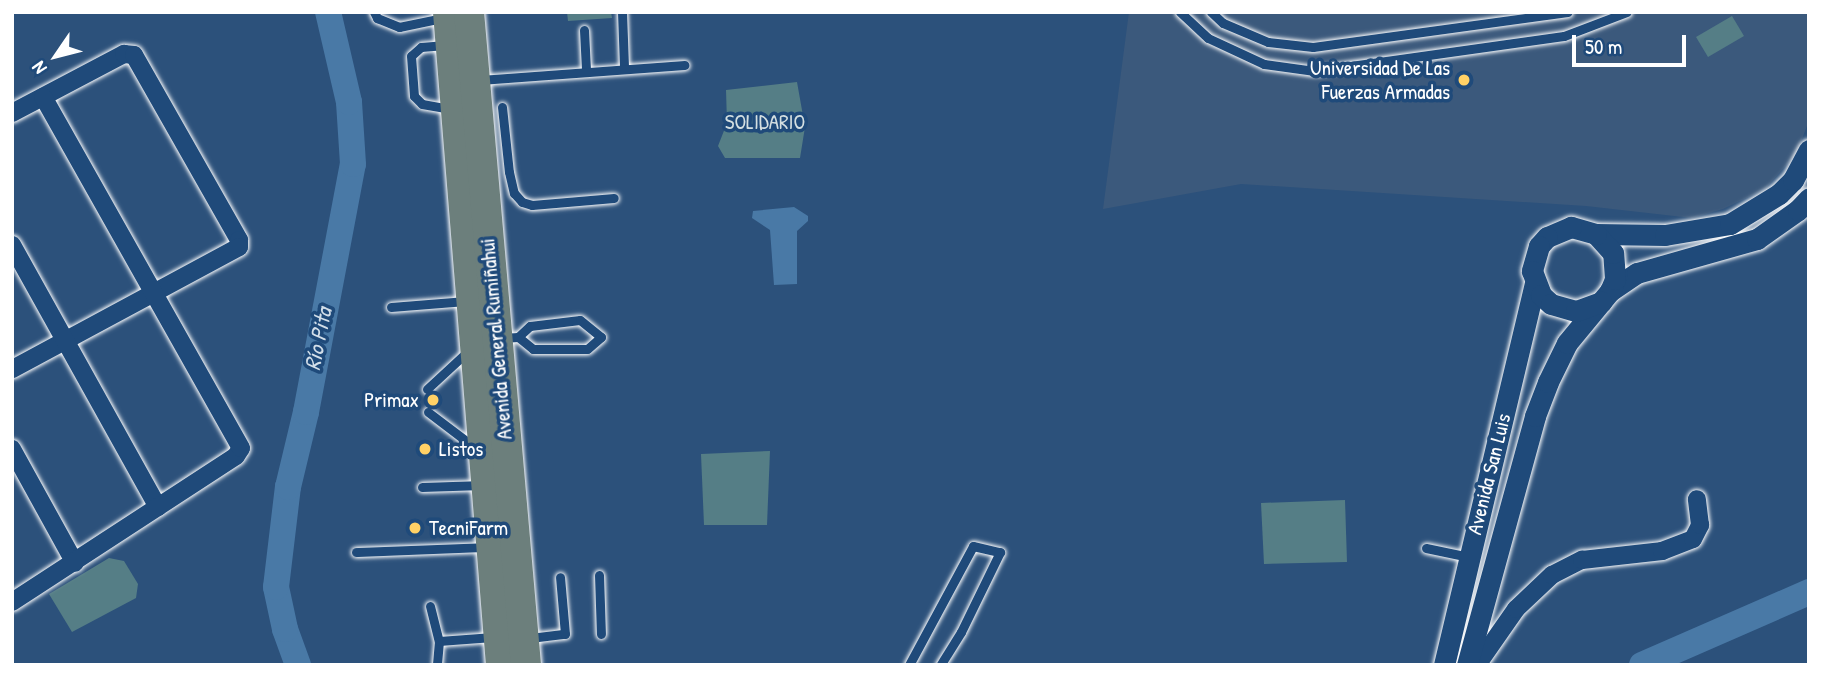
<!DOCTYPE html>
<html>
<head>
<meta charset="utf-8">
<style>
  body { margin:0 }
  #map { position:relative; width:1821px; height:677px; overflow:hidden; background:#2c517b; font-family:"Patrick Hand",sans-serif }
  div>[style] { position:absolute }
  [style*='--x'] { left:calc(var(--x)*1px); top:calc(var(--y)*1px); width:calc(var(--w)*1px); rotate:calc(var(--a)*1deg) }
  .built>* { inset:0; background:#3b597c }
  .green>* { inset:0; background:#557e86 }
  .water>* { inset:0; background:#4979a6 }
  .river>* { height:26px; margin:-13px; padding:0 13px; transform-origin:13px; border-radius:13px; background:#4979a6 }
  .roads { filter:drop-shadow(0 0 2px #fff) drop-shadow(0 0 2px #fff) }
  .service>* { height:9px; margin:-4.5px; padding:0 4.5px; transform-origin:4.5px; border-radius:4.5px; background:#1f4a7a }
  .minor>* { height:18px; margin:-9px; padding:0 9px; transform-origin:9px; border-radius:9px; background:#1f4a7a }
  .tertiary>* { height:21px; margin:-10.5px; padding:0 10.5px; transform-origin:10.5px; border-radius:10.5px; background:#1f4a7a }
  .trunk>* { height:30px; margin:-15px; padding:0 15px; transform-origin:15px; border-radius:15px; background:#6c7f7c }
  .dots>* { width:19px; height:19px; translate:-50% -50%; box-sizing:border-box; border:4px solid #1f4a7a; border-radius:50% }
  span { translate:-50% -50%; white-space:nowrap; text-align:center; line-height:1.15; -webkit-text-stroke:7px #1f4a7a; paint-order:stroke }
  .poi-label { font-size:21px; color:#fff }
  .right { translate:-100% -50%; text-align:right }
  .left { translate:0 -50%; text-align:left }
  .park-label { font-size:21px; color:#d4dfe1 }
  .street-label { font-size:21px; color:#fff }
  .water-label { font-size:23px; color:#d2dee9; font-style:italic }
  .frame { position:absolute; inset:0; border:14px solid #fff; pointer-events:none }
  .north { position:absolute; left:21px; top:21px; width:70px; height:70px; -webkit-text-stroke:5px #1f4a7a; paint-order:stroke; rotate:235deg; font-size:19px; font-weight:700; line-height:28px; text-align:center; color:#fff }
  .north::after { content:''; display:block; margin:auto; width:24px; height:32px; background:#fff; clip-path:polygon(50% 0,100% 100%,50% 72%,0 100%) }
  .scale { position:absolute; left:1572px; top:35px; width:114px; height:32px; box-sizing:border-box; border:4px solid #fff; border-top:0; padding-left:9px; font-size:21px; line-height:24px; white-space:nowrap; color:#fff; -webkit-text-stroke:5px #1f4a7a; paint-order:stroke }
</style>
</head>
<body>
<div id="map">
  <div class="built">
    <i style="clip-path:polygon(1129px 12px,1809px 12px,1809px 121px,1796px 154px,1765px 189px,1723px 209px,1692px 218px,1586px 206px,1241px 184px,1103px 209px)"></i>
  </div>
  <div class="green">
    <i style="clip-path:polygon(567px 12px,611px 12px,612px 18px,568px 21px)"></i>
    <i style="clip-path:polygon(1732px 16px,1744px 36px,1708px 57px,1696px 37px)"></i>
    <i style="clip-path:polygon(797px 82px,805px 127px,800px 158px,725px 158px,718px 146px,727px 123px,726px 90px)"></i>
    <i style="clip-path:polygon(770px 451px,767px 525px,704px 525px,701px 454px)"></i>
    <i style="clip-path:polygon(1345px 500px,1347px 562px,1264px 564px,1261px 503px)"></i>
    <i style="clip-path:polygon(109px 558px,124px 561px,138px 584px,136px 598px,72px 632px,49px 594px)"></i>
  </div>
  <div class="water">
    <i style="clip-path:polygon(794px 207px,808px 216px,808px 221px,797px 231px,797px 284px,774px 285px,770px 230px,752px 218px,753px 211px)"></i>
  </div>
  <div class="river">
    <i style="--x:298;--y:665;--w:38;--a:-110"></i>
    <i style="--x:285;--y:629;--w:43;--a:-102.1"></i>
    <i style="--x:276;--y:587;--w:101;--a:-83.2"></i>
    <i style="--x:288;--y:487;--w:77;--a:-76.5"></i>
    <i style="--x:306;--y:412;--w:252;--a:-79.3"></i>
    <i style="--x:353;--y:164;--w:62;--a:-93.7"></i>
    <i style="--x:349;--y:102;--w:92;--a:-103.1"></i>
    <i style="--x:1642;--y:665;--w:182;--a:-23.6"></i>
  </div>
  <div class="roads">
    <div class="service">
      <i style="--x:374;--y:12;--w:7;--a:63"></i>
      <i style="--x:377;--y:18;--w:24;--a:22"></i>
      <i style="--x:399;--y:27;--w:45;--a:-11.6"></i>
      <i style="--x:622;--y:12;--w:55;--a:87.9"></i>
      <i style="--x:1180;--y:12;--w:38;--a:43"></i>
      <i style="--x:1208;--y:38;--w:62;--a:24.9"></i>
      <i style="--x:1264;--y:64;--w:51;--a:7.8"></i>
      <i style="--x:1315;--y:71;--w:251;--a:-8"></i>
      <i style="--x:1564;--y:36;--w:67;--a:-20.9"></i>
      <i style="--x:1211;--y:12;--w:16;--a:43"></i>
      <i style="--x:1223;--y:23;--w:49;--a:22.9"></i>
      <i style="--x:1268;--y:42;--w:45;--a:6.3"></i>
      <i style="--x:1313;--y:47;--w:257;--a:-7.8"></i>
      <i style="--x:584;--y:30;--w:40;--a:87.1"></i>
      <i style="--x:445;--y:45;--w:24;--a:175"></i>
      <i style="--x:421;--y:47;--w:13;--a:138"></i>
      <i style="--x:411;--y:56;--w:40;--a:85.7"></i>
      <i style="--x:414;--y:96;--w:11;--a:45"></i>
      <i style="--x:422;--y:104;--w:28;--a:10"></i>
      <i style="--x:480;--y:80;--w:205;--a:-4.2"></i>
      <i style="--x:502;--y:107;--w:65;--a:83.9"></i>
      <i style="--x:509;--y:172;--w:22;--a:77"></i>
      <i style="--x:514;--y:193;--w:12;--a:48"></i>
      <i style="--x:522;--y:202;--w:10;--a:17"></i>
      <i style="--x:532;--y:205;--w:82;--a:-4.9"></i>
      <i style="--x:391;--y:307;--w:75;--a:-4.6"></i>
      <i style="--x:501;--y:338;--w:17;--a:-3"></i>
      <i style="--x:518;--y:337;--w:16;--a:-43"></i>
      <i style="--x:530;--y:326;--w:50;--a:-6.8"></i>
      <i style="--x:580;--y:320;--w:27;--a:39"></i>
      <i style="--x:601;--y:337;--w:18;--a:139"></i>
      <i style="--x:587;--y:349;--w:54;--a:180"></i>
      <i style="--x:533;--y:349;--w:19;--a:-141"></i>
      <i style="--x:427;--y:389;--w:56;--a:-42.8"></i>
      <i style="--x:428;--y:412;--w:61;--a:37.1"></i>
      <i style="--x:422;--y:487;--w:61;--a:-1.9"></i>
      <i style="--x:1426;--y:548;--w:44;--a:11.8"></i>
      <i style="--x:356;--y:552;--w:129;--a:-2.2"></i>
      <i style="--x:599;--y:575;--w:59;--a:88.1"></i>
      <i style="--x:430;--y:606;--w:36;--a:76"></i>
      <i style="--x:439;--y:641;--w:24;--a:95"></i>
      <i style="--x:530;--y:638;--w:35;--a:-7"></i>
      <i style="--x:565;--y:634;--w:57;--a:-95"></i>
      <i style="--x:439;--y:641;--w:54;--a:-4.2"></i>
      <i style="--x:909;--y:665;--w:135;--a:-61.7"></i>
      <i style="--x:973;--y:546;--w:28;--a:13"></i>
      <i style="--x:1000;--y:552;--w:89;--a:116"></i>
      <i style="--x:961;--y:632;--w:39;--a:122"></i>
    </div>
    <div class="minor">
      <i style="--x:12;--y:113;--w:127;--a:-27.8"></i>
      <i style="--x:124;--y:54;--w:10;--a:6"></i>
      <i style="--x:134;--y:55;--w:213;--a:60.4"></i>
      <i style="--x:239;--y:240;--w:7;--a:90"></i>
      <i style="--x:239;--y:247;--w:258;--a:151.7"></i>
      <i style="--x:12;--y:245;--w:300;--a:60.9"></i>
      <i style="--x:12;--y:449;--w:130;--a:61.1"></i>
      <i style="--x:12;--y:602;--w:267;--a:-33.1"></i>
      <i style="--x:236;--y:456;--w:9;--a:-58"></i>
      <i style="--x:241;--y:448;--w:403;--a:-119.4"></i>
      <i style="--x:1477;--y:665;--w:68;--a:-55.1"></i>
      <i style="--x:1516;--y:609;--w:50;--a:-43.4"></i>
      <i style="--x:1552;--y:575;--w:34;--a:-27"></i>
      <i style="--x:1582;--y:560;--w:81;--a:-6.4"></i>
      <i style="--x:1662;--y:551;--w:33;--a:-21"></i>
      <i style="--x:1693;--y:539;--w:16;--a:-63"></i>
      <i style="--x:1700;--y:525;--w:26;--a:-97"></i>
    </div>
    <div class="tertiary">
      <i style="--x:1596;--y:234;--w:69;--a:0.8"></i>
      <i style="--x:1665;--y:235;--w:66;--a:-9.6"></i>
      <i style="--x:1730;--y:224;--w:57;--a:-31.5"></i>
      <i style="--x:1779;--y:194;--w:20;--a:-45"></i>
      <i style="--x:1793;--y:180;--w:34;--a:-62"></i>
      <i style="--x:1610;--y:291;--w:32;--a:-34"></i>
      <i style="--x:1637;--y:273;--w:125;--a:-15.8"></i>
      <i style="--x:1757;--y:239;--w:50;--a:-35.3"></i>
      <i style="--x:1798;--y:210;--w:16;--a:-47"></i>
      <i style="--x:1444;--y:665;--w:393;--a:-76.6"></i>
      <i style="--x:1467;--y:665;--w:258;--a:-74.7"></i>
      <i style="--x:1535;--y:416;--w:36;--a:-69"></i>
      <i style="--x:1548;--y:382;--w:43;--a:-64"></i>
      <i style="--x:1567;--y:343;--w:67;--a:-50.4"></i>
      <i style="--x:1610;--y:291;--w:13;--a:-67"></i>
      <i style="--x:1615;--y:279;--w:26;--a:-94"></i>
      <i style="--x:1613;--y:253;--w:25;--a:-132"></i>
      <i style="--x:1596;--y:234;--w:26;--a:-164"></i>
      <i style="--x:1571;--y:227;--w:26;--a:157"></i>
      <i style="--x:1547;--y:237;--w:12;--a:132"></i>
      <i style="--x:1539;--y:246;--w:26;--a:106"></i>
      <i style="--x:1532;--y:271;--w:26;--a:69"></i>
      <i style="--x:1541;--y:295;--w:13;--a:42"></i>
      <i style="--x:1551;--y:304;--w:26;--a:16"></i>
      <i style="--x:1576;--y:311;--w:27;--a:-20"></i>
    </div>
    <div class="trunk">
      <i style="--x:448;--y:12;--w:655;--a:85.36"></i>
      <i style="--x:469;--y:12;--w:655;--a:85.01"></i>
    </div>
  </div>
  <div class="dots">
    <i style="left:1464px;top:80px;background:#ffd166"></i>
    <i style="left:433px;top:400px;background:#ffd166"></i>
    <i style="left:425px;top:449px;background:#ffd166"></i>
    <i style="left:415px;top:528px;background:#ffd166"></i>
  </div>
  <div class="poi-label">
    <span class="right" style="left:1450px;top:80px">Universidad De Las<br>Fuerzas Armadas</span>
    <span class="right" style="left:419px;top:400px">Primax</span>
    <span class="left" style="left:439px;top:449px">Listos</span>
    <span class="left" style="left:429px;top:528px">TecniFarm</span>
  </div>
  <div class="park-label">
    <span style="left:765px;top:122px">SOLIDARIO</span>
  </div>
  <div class="street-label">
    <span style="left:496px;top:339px;rotate:-95deg">Avenida General Rumiñahui</span>
    <span style="left:1489px;top:474px;rotate:-76deg">Avenida San Luis</span>
  </div>
  <div class="water-label">
    <span style="left:318px;top:339px;rotate:-79deg">Río Pita</span>
  </div>
  <div class="frame"></div>
  <div class="north">N</div>
  <div class="scale">50 m</div>
</div>
</body>
</html>
